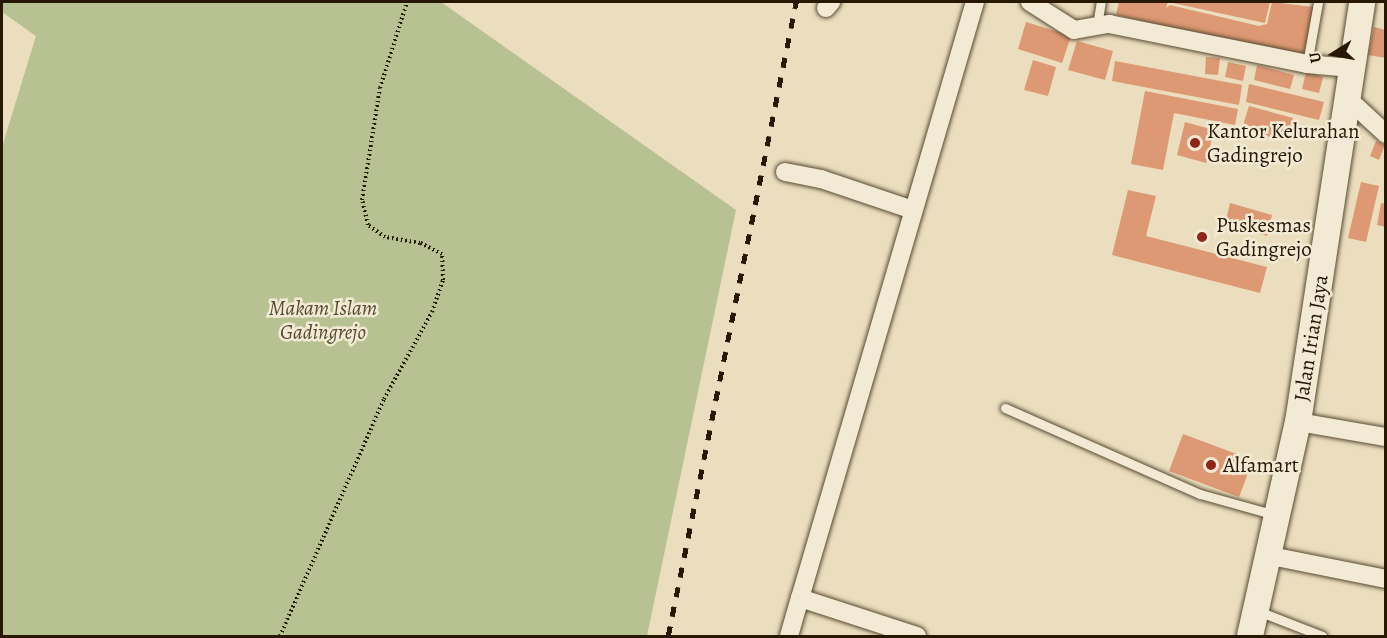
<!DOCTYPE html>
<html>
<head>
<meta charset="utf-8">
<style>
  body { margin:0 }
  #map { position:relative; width:1387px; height:638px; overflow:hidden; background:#ebdebe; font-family:Alegreya,serif }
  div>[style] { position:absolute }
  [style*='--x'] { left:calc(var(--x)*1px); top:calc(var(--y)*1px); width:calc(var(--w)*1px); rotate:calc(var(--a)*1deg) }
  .green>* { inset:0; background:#b8c191 }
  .building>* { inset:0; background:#dd9973 }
  .path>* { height:4px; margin-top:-2px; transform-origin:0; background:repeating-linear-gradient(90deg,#271804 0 1.5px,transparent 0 4.5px) }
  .roads { filter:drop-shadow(0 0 2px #584a32) drop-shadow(0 0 2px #584a32) }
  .lane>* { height:9px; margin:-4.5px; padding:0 4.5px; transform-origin:4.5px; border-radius:4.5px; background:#f2ead5 }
  .street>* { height:18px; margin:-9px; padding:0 9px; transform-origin:9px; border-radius:9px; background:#f2ead5 }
  .secondary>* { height:26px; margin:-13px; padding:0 13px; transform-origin:13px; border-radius:13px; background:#f2ead5 }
  .rail>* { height:4.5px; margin-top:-2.25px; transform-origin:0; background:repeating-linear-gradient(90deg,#271804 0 10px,transparent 0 20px) }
  .dots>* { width:16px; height:16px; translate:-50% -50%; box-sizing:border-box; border:3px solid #f2ead5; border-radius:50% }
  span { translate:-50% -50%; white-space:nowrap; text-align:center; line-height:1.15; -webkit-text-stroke:5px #f2ead5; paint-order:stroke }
  .poi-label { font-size:21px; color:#271804 }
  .left { translate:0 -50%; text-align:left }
  .park-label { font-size:21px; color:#524b2e; font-style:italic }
  .street-label { font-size:21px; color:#271804 }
  .frame { position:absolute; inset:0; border:3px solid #271804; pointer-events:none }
  .north { position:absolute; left:1303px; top:24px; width:60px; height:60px; -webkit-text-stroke:4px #f2ead5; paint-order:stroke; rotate:259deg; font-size:16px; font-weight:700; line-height:24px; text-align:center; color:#271804 }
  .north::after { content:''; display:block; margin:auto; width:21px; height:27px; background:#271804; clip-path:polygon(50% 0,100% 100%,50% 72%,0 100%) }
</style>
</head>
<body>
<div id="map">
  <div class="green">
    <i style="clip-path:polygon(2px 2px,441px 2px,736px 210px,647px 636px,2px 636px,2px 147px,36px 36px,2px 12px)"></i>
  </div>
  <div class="building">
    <i style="clip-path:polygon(1119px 2px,1270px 2px,1265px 23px,1168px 2px,1166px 8px,1170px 5px,1259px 26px,1267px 24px,1272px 2px,1314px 7px,1303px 58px,1116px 15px)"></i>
    <i style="clip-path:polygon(1026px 22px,1071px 36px,1062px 63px,1018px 49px)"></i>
    <i style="clip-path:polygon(1374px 27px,1386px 30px,1386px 58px,1368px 55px)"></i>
    <i style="clip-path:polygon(1077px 41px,1113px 51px,1105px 80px,1068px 70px)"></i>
    <i style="clip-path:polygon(1206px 57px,1220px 58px,1218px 75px,1205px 74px)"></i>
    <i style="clip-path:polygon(1033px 60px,1056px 67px,1048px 96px,1024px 90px)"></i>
    <i style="clip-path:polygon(1115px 61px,1242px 85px,1239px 105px,1112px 81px)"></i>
    <i style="clip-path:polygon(1228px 62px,1246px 66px,1243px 81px,1225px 77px)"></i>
    <i style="clip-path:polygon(1257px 65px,1294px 75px,1290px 89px,1254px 80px)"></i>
    <i style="clip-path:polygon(1306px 72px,1323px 77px,1319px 93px,1302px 89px)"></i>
    <i style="clip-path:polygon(1249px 84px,1324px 102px,1319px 120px,1246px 102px)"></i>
    <i style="clip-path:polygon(1145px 91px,1238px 109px,1235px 125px,1174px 113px,1163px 170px,1131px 164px)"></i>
    <i style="clip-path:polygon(1249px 106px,1293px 118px,1287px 137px,1271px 133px,1270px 137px,1243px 125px)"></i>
    <i style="clip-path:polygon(1185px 122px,1214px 130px,1206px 163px,1177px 155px)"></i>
    <i style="clip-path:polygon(1376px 141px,1385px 145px,1379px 160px,1370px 156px)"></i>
    <i style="clip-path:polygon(1361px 182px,1379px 186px,1366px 242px,1348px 238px)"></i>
    <i style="clip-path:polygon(1128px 190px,1156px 196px,1146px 236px,1267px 267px,1260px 293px,1112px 255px)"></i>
    <i style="clip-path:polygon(1230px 203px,1272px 215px,1267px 236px,1225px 224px)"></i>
    <i style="clip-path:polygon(1381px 203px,1386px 204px,1386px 227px,1377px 225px)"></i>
    <i style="clip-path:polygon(1183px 434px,1253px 460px,1239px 497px,1169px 471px)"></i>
  </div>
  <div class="path">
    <i style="--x:280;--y:636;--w:259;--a:-66.3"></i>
    <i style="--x:384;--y:399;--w:99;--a:-61.1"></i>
    <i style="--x:432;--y:312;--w:34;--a:-71"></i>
    <i style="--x:443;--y:280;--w:26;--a:-92"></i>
    <i style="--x:442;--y:254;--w:25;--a:-153"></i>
    <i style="--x:420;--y:243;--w:36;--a:-170"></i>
    <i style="--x:385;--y:237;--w:21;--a:-145"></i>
    <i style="--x:368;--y:225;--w:26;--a:-103"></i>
    <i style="--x:362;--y:200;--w:113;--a:-80.9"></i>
    <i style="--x:380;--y:88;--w:90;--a:-72.6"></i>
  </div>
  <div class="roads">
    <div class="lane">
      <i style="--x:1097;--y:26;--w:24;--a:-81"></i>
      <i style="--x:1307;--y:64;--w:63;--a:-79.9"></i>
      <i style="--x:1005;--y:408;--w:213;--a:23.8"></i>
      <i style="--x:1200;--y:494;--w:78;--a:15.6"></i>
      <i style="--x:1258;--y:611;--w:69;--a:21.3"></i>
    </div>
    <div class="street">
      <i style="--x:1030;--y:2;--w:52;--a:32.5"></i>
      <i style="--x:1074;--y:30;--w:36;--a:-10"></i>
      <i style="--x:1109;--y:24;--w:202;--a:11.4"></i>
      <i style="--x:1307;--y:64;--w:44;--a:5.2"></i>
      <i style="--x:826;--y:8;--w:8;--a:-50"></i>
      <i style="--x:1348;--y:99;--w:52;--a:42.6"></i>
      <i style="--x:785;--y:172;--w:37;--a:11"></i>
      <i style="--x:821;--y:179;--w:97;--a:18.6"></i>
      <i style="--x:1298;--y:422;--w:89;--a:9.7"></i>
      <i style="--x:1266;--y:555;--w:122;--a:11.3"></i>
      <i style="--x:789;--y:636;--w:40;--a:-74"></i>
      <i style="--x:917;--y:636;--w:123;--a:-162"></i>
      <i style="--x:800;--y:598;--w:621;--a:-73.64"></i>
    </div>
    <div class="secondary">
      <i style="--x:1250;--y:636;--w:219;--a:-77.4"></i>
      <i style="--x:1298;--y:422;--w:425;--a:-81.3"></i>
    </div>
  </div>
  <div class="rail">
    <i style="--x:668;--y:636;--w:647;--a:-78.59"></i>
  </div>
  <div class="dots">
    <i style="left:1195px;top:143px;background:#8f2418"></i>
    <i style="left:1202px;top:237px;background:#8f2418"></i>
    <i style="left:1211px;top:465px;background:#8f2418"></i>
  </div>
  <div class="poi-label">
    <span class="left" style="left:1207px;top:143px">Kantor Kelurahan<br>Gadingrejo</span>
    <span class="left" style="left:1216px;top:237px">Puskesmas<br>Gadingrejo</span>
    <span class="left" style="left:1223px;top:465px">Alfamart</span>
  </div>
  <div class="park-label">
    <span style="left:323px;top:320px">Makam Islam<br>Gadingrejo</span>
  </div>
  <div class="street-label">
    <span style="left:1311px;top:338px;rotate:-81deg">Jalan Irian Jaya</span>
  </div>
  <div class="frame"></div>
  <div class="north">U</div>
</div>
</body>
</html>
